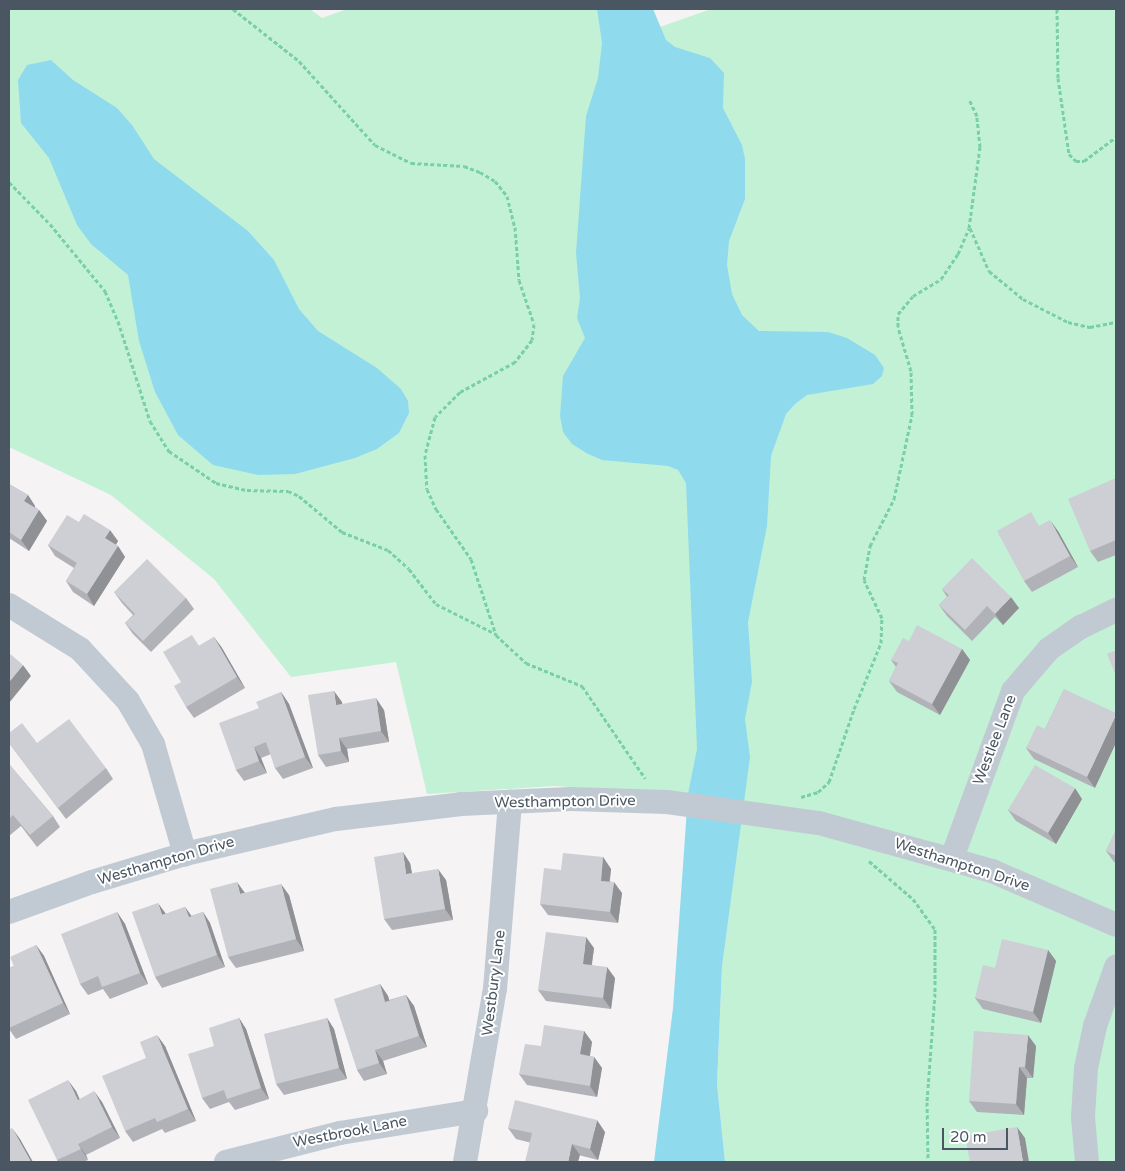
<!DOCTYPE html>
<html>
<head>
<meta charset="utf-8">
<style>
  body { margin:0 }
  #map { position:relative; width:1125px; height:1171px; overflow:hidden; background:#f5f3f3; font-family:"Varela Round",sans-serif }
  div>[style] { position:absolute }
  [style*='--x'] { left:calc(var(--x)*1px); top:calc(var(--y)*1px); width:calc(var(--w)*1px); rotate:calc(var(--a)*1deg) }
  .green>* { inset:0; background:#c3f1d5 }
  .water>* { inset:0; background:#90daee }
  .path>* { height:3px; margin-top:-1.5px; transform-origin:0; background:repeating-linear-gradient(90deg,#7ad0a6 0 4px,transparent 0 6.5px) }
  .minor>* { height:24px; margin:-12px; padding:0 12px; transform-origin:12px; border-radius:12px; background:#c1cad2 }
  .wall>* { inset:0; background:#b0b2b7 }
  .shaded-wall>* { inset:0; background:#909195 }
  .building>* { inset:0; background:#cdcfd5 }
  span { translate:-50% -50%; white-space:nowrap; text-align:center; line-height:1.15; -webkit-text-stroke:4px #fff; paint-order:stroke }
  .street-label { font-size:15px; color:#4a5661 }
  .frame { position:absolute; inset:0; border:10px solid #4a5661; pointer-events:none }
  .scale { position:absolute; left:942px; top:1128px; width:66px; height:22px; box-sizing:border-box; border:2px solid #4a5661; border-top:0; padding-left:6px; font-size:15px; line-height:18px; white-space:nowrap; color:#4a5661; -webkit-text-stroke:4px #fff; paint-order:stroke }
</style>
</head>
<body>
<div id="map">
  <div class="green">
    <i style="clip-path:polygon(9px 9px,310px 9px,322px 18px,347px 9px,653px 9px,660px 27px,711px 9px,1116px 9px,1116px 1162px,725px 1162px,717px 1084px,722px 967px,744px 798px,555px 786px,427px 794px,396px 662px,291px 677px,214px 579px,111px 495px,9px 447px)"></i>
  </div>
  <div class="water">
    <i style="clip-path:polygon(597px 9px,653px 9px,666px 40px,675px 47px,710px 58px,724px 73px,723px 108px,742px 145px,745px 159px,745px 199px,729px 241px,727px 265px,732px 294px,742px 315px,759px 331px,828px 332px,847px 338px,875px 355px,884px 368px,882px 376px,873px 384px,807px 395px,795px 404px,786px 414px,771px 456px,767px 526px,748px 622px,752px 682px,745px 719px,750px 757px,722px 967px,717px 1084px,725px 1162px,654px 1162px,673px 1008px,688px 794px,697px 749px,686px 483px,678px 470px,668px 466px,602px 460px,588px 454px,572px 444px,563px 432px,560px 416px,563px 376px,585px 338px,577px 318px,580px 298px,576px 253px,586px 116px,598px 78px,602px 43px)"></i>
    <i style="clip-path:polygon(51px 60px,73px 80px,117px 108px,132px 125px,154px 159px,248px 231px,274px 260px,299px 309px,318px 331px,377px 368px,401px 389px,408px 401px,409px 413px,399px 433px,377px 449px,355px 458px,295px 474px,258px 475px,213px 465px,178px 435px,155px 392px,139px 341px,128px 275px,91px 244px,77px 225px,49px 158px,21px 123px,18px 80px,27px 65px)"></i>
  </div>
  <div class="path">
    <i style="--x:233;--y:9;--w:84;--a:38.2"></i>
    <i style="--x:299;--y:61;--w:113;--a:47.9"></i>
    <i style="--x:375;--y:145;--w:40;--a:26.6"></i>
    <i style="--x:411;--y:163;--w:53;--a:3.2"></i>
    <i style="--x:464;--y:166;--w:17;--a:21"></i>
    <i style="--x:480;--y:172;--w:17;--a:31"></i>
    <i style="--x:495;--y:181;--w:19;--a:51"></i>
    <i style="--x:507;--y:196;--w:32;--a:76"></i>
    <i style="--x:515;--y:227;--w:53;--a:85.7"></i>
    <i style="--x:519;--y:280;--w:46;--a:71.2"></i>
    <i style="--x:534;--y:324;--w:16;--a:97"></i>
    <i style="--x:532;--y:340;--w:28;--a:128"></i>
    <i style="--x:515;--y:362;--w:63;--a:151.4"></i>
    <i style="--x:460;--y:392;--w:35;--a:135"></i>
    <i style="--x:435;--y:417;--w:39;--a:105"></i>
    <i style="--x:425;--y:455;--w:34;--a:87"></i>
    <i style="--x:427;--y:489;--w:22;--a:66"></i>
    <i style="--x:436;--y:509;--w:61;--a:55"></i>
    <i style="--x:471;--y:559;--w:80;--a:71.8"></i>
    <i style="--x:496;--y:635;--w:41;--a:43"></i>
    <i style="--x:526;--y:663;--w:61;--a:22.3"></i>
    <i style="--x:582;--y:686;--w:112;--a:55.6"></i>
    <i style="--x:1057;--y:9;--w:69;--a:89.2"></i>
    <i style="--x:1058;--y:78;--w:77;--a:81.8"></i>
    <i style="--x:1069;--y:154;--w:10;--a:45"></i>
    <i style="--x:1076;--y:161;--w:8;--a:0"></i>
    <i style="--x:1084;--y:161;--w:40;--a:-37"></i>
    <i style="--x:9;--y:182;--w:59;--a:45.7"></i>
    <i style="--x:50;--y:224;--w:87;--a:50.6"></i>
    <i style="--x:105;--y:291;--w:33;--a:67"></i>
    <i style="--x:118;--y:321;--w:105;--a:72.3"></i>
    <i style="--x:150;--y:421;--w:36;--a:58"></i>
    <i style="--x:169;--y:451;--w:57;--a:34.2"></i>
    <i style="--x:216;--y:483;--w:32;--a:13"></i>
    <i style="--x:247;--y:490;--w:41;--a:1.4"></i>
    <i style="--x:288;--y:491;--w:12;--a:24"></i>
    <i style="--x:299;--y:496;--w:56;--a:39.9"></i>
    <i style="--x:342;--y:532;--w:49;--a:21.4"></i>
    <i style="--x:388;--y:550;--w:28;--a:42"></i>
    <i style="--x:409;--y:569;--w:44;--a:52.4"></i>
    <i style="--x:436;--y:604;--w:67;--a:26.6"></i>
    <i style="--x:970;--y:228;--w:47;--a:66.2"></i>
    <i style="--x:989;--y:271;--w:44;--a:39.5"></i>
    <i style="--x:1023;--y:299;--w:51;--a:27.1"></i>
    <i style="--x:1068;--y:322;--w:23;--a:13"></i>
    <i style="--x:1090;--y:327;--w:26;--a:-11"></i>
    <i style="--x:801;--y:797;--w:18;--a:-16"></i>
    <i style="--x:818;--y:792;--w:15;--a:-42"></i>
    <i style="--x:829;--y:782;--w:77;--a:-71.1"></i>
    <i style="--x:854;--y:709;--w:71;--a:-67.8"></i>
    <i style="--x:881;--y:643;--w:25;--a:-88"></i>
    <i style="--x:882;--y:618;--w:42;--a:-115.3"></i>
    <i style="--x:864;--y:580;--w:35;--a:-80"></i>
    <i style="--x:870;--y:546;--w:53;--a:-62.9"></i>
    <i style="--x:894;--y:499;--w:86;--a:-77.9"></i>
    <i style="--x:912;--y:415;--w:44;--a:-91.3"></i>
    <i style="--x:911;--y:371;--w:46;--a:-106.5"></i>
    <i style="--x:898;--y:327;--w:13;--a:-90"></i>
    <i style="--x:898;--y:314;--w:23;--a:-50"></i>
    <i style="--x:913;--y:296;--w:33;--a:-31"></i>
    <i style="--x:941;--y:279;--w:30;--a:-56"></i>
    <i style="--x:958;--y:254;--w:28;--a:-67"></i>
    <i style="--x:969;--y:228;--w:82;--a:-82.3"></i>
    <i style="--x:980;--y:147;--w:31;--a:-96"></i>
    <i style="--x:977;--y:116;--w:19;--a:-115"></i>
    <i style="--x:869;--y:861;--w:58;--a:40.8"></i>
    <i style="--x:913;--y:899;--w:37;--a:54"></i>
    <i style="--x:935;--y:929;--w:64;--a:90"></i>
    <i style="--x:935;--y:993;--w:109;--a:94.2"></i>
    <i style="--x:927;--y:1102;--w:60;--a:89"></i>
  </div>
  <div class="minor">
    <i style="--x:9;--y:605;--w:84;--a:31.8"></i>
    <i style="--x:80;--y:649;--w:71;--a:47.3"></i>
    <i style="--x:128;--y:701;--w:50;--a:59.8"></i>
    <i style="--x:153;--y:744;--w:115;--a:73.8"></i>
    <i style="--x:952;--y:858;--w:178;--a:-69.9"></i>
    <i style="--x:1013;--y:691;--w:55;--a:-49.4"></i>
    <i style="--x:1049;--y:649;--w:39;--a:-35"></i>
    <i style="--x:1081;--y:627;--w:39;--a:-26"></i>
    <i style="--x:9;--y:912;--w:88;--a:-19.9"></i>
    <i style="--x:92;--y:882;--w:97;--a:-16.8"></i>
    <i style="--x:185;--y:854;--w:155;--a:-13.1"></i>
    <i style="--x:336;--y:819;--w:126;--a:-6.8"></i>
    <i style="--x:461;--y:804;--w:110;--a:-2.6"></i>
    <i style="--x:571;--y:799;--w:96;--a:1.8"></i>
    <i style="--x:667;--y:802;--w:153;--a:7.9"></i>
    <i style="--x:819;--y:823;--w:180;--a:15.5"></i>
    <i style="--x:992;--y:871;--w:135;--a:23.5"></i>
    <i style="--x:226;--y:1162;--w:118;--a:-14.3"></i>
    <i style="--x:340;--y:1133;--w:138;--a:-9.2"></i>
    <i style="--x:465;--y:1162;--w:176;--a:-80.2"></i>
    <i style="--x:495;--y:989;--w:188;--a:-85.4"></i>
    <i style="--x:1087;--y:1162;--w:45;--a:-95.1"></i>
    <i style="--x:1083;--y:1117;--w:49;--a:-86.5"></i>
    <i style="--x:1086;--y:1068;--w:43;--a:-77.9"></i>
    <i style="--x:1095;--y:1026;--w:63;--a:-70.4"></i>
  </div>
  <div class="wall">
    <i style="clip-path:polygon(1116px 478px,1116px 555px,1098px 562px,1090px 551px)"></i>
    <i style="clip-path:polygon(9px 484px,28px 495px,35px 506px,35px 507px,39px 510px,47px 521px,29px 551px,9px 538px)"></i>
    <i style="clip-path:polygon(79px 522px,118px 541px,116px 545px,118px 546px,125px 557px,94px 606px,73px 592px,66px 581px,74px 568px,55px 556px,48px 545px)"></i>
    <i style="clip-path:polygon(1040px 526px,1058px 531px,1078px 567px,1032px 592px,1024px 581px)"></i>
    <i style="clip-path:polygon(942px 589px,1019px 608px,1003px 625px,995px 617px,972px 641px,947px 616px,939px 605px,947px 597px)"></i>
    <i style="clip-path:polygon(114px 592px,186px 598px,194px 609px,151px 652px,133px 634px,125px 623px,133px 615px,122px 603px)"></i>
    <i style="clip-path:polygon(214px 637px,222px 648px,245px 688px,194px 718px,186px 707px,181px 682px,199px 646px)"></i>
    <i style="clip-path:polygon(962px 649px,970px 660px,940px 715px,897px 692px,889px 681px,896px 667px,891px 660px)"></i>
    <i style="clip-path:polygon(1064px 689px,1095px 788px,1034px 759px,1026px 748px,1045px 729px)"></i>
    <i style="clip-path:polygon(281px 692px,289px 704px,313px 768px,283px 779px,275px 768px,271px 754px,261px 758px,267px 773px,244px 781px,236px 770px,259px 708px)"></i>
    <i style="clip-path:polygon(342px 702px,342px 704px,384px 710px,389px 742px,347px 749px,349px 762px,326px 767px,318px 755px)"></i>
    <i style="clip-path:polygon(9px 743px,37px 743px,106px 768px,113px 779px,66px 819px)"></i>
    <i style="clip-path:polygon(9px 764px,53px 816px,60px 827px,37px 847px,21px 826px,9px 836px)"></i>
    <i style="clip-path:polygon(1082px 799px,1056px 844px,1016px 821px,1008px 810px)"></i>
    <i style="clip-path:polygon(1116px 830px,1116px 863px,1114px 862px,1106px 851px)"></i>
    <i style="clip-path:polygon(603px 857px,611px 869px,610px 881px,622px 893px,618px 923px,548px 915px,540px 904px,561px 870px)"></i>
    <i style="clip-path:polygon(410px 863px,412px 873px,446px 880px,453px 920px,392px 930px,384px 919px)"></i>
    <i style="clip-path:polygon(245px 893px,289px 895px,304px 951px,236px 968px,228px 957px)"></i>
    <i style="clip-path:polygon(185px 907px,191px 916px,203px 912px,210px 923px,225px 967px,162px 988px,155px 977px,166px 914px)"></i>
    <i style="clip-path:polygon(117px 912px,125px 924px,148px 984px,110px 999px,103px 989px,88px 995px,80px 984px)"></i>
    <i style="clip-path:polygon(36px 945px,44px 956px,70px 1014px,16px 1039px,9px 1029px,9px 968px,14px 966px)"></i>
    <i style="clip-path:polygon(594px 948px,592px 965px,615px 978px,611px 1009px,546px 1001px,538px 990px)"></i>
    <i style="clip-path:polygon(1048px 950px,1056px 961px,1041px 1023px,983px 1009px,975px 998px,995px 968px)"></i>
    <i style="clip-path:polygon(380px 984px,388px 996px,389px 1000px,406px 995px,414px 1006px,427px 1047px,383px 1061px,387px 1074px,364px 1081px,357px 1070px)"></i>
    <i style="clip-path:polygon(239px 1018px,246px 1029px,269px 1099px,235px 1110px,229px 1102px,210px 1109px,202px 1098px,214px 1046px)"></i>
    <i style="clip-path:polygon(327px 1018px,334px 1029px,347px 1079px,284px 1095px,276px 1084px)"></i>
    <i style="clip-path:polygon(584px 1031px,592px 1042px,590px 1056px,594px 1057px,602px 1068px,597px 1097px,527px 1085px,519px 1074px,541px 1046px)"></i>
    <i style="clip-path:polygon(165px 1046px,196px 1121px,165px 1133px,162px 1129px,133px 1142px,125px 1131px,146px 1058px)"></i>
    <i style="clip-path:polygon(1036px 1046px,1033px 1078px,1027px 1078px,1024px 1115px,977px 1112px,969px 1101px)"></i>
    <i style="clip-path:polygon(76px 1091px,79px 1099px,102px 1102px,120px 1138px,86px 1155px,88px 1160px,83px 1162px,58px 1162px,57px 1160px)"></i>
    <i style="clip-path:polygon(508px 1128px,605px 1132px,598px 1160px,516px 1139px)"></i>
  </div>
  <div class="shaded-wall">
    <i style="clip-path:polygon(28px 495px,35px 506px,32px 512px,24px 501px)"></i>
    <i style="clip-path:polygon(39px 510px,47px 521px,29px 551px,21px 540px)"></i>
    <i style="clip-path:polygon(1050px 520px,1058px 531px,1078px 567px,1070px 556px)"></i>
    <i style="clip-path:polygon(110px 530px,118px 541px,113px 549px,105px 538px)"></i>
    <i style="clip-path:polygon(118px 546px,125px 557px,94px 606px,87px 594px)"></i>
    <i style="clip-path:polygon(1011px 597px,1019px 608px,1003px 625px,995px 614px)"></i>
    <i style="clip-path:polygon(214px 637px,222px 648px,245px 688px,237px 677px)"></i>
    <i style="clip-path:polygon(962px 649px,970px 660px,940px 715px,932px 704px)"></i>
    <i style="clip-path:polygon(23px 665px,31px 676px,9px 703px,9px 682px)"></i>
    <i style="clip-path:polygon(334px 691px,342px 702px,344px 716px,336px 705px)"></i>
    <i style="clip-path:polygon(281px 692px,289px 704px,313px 768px,305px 757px)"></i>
    <i style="clip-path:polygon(376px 698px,384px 710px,389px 742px,381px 731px)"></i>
    <i style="clip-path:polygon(1116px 715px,1116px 743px,1095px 788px,1087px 777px)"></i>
    <i style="clip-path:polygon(339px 738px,347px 749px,349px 762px,341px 751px)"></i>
    <i style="clip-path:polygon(254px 747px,261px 758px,267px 773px,259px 761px)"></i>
    <i style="clip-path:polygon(1075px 788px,1082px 799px,1056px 844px,1048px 833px)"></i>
    <i style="clip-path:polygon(403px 852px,410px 863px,414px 885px,406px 874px)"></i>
    <i style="clip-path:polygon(603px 857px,611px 869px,608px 892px,601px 881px)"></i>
    <i style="clip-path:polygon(438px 869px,446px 880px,453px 920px,445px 909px)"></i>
    <i style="clip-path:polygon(237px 882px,245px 893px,240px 894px)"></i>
    <i style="clip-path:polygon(614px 882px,622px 893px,618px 923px,610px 912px)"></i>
    <i style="clip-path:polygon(281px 884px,289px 895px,304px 951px,296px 939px)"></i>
    <i style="clip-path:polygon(158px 903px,166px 914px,162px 915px)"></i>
    <i style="clip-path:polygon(185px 907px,193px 918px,189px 917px)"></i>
    <i style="clip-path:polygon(117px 912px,125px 924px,148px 984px,140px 973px)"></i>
    <i style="clip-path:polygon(203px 912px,210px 923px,225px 967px,217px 955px)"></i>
    <i style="clip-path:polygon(586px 937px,594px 948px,590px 975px,583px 964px)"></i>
    <i style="clip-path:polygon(36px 945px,44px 956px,70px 1014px,63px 1003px)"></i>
    <i style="clip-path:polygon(1048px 950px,1056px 961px,1041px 1023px,1033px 1012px)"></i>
    <i style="clip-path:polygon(607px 967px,615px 978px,611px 1009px,603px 998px)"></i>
    <i style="clip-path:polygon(380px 984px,388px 996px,393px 1013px,385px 1002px)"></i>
    <i style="clip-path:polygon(406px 995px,414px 1006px,427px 1047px,419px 1036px)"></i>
    <i style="clip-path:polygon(239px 1018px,246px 1029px,269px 1099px,261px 1088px)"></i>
    <i style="clip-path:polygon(327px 1018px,334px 1029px,347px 1079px,339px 1068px)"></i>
    <i style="clip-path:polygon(584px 1031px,592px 1042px,588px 1065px,580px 1054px)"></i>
    <i style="clip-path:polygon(157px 1035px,165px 1046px,196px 1121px,188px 1109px)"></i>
    <i style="clip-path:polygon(1028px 1035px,1036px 1046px,1033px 1078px,1025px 1067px)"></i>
    <i style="clip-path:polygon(375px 1050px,383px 1061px,387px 1074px,379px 1063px)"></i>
    <i style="clip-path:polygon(594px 1057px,602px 1068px,597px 1097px,590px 1086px)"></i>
    <i style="clip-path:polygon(1019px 1067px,1027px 1078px,1024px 1115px,1016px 1104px)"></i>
    <i style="clip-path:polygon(68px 1080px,76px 1091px,85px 1111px,78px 1100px)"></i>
    <i style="clip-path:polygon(94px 1091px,102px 1102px,120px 1138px,112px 1127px)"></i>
    <i style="clip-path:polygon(597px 1120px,605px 1132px,598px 1160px,590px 1149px)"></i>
    <i style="clip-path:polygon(1017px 1127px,1025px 1138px,1029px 1162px,1023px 1162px)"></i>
    <i style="clip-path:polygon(12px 1128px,20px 1139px,33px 1162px,31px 1162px)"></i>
    <i style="clip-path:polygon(78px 1144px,86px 1155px,88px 1160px,81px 1149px)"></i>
    <i style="clip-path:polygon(572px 1144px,580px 1155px,578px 1162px,568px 1162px)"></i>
  </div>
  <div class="building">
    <i style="clip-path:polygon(1116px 478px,1116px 540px,1090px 551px,1068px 499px)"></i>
    <i style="clip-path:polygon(9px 484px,28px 495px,24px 501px,39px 510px,21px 540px,9px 532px)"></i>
    <i style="clip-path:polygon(1031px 512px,1039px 526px,1050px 520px,1070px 556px,1024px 581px,997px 531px)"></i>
    <i style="clip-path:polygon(84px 514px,110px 530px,105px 538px,118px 546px,87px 594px,66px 581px,77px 563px,48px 545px,67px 515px,79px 522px)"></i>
    <i style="clip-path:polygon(972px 558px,1011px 597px,995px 614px,987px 606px,965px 630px,939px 605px,949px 595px,942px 589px)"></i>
    <i style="clip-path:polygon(147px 559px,186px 598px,143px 641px,125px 623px,135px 614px,114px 592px)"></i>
    <i style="clip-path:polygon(917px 625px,962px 649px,932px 704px,889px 681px,898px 663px,891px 660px,903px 638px,909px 641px)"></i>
    <i style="clip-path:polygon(192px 635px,199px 646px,214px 637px,237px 677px,186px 707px,174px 686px,181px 682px,163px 652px)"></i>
    <i style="clip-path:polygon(1116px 650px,1116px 676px,1107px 654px)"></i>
    <i style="clip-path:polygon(9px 653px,23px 665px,9px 682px)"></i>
    <i style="clip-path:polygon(1064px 689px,1116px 713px,1116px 715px,1087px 777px,1026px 748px,1037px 725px,1045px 729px)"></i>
    <i style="clip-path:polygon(334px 691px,336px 705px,376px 698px,381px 731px,339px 738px,341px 751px,318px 755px,308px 695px)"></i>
    <i style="clip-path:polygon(281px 692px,305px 757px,275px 768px,266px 742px,254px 747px,259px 761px,236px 770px,219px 723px,259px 708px,256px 702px)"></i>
    <i style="clip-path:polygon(69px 719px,106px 768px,58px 808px,9px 743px,9px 733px,22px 723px,37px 743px)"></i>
    <i style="clip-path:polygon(9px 764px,53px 816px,30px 835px,13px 815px,9px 819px)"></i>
    <i style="clip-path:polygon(1035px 765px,1075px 788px,1048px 833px,1008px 810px)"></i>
    <i style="clip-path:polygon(1116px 830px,1116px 856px,1106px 851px)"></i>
    <i style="clip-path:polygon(403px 852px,406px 874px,438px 869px,445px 909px,384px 919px,374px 857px)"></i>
    <i style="clip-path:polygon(563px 853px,603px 857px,601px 881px,614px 882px,610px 912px,540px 904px,544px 868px,561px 870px)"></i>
    <i style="clip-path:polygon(237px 882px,240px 894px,281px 884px,296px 939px,228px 957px,210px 889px)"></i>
    <i style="clip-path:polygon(158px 903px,162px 915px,185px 907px,189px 917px,203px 912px,217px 955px,155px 977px,132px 912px)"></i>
    <i style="clip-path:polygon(117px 912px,140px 973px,102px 987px,98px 976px,80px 984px,61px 934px)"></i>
    <i style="clip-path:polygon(546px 932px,586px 937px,583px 964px,607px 967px,603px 998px,538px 990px)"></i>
    <i style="clip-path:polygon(1002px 939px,1048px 950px,1033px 1012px,975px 998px,983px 965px,995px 968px)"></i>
    <i style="clip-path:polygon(36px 945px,63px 1003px,9px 1028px,9px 968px,14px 966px,10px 957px)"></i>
    <i style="clip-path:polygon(380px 984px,385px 1002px,406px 995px,419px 1036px,375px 1050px,379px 1063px,357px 1070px,334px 999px)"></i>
    <i style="clip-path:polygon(239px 1018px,261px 1088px,227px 1099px,224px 1090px,202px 1098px,188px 1054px,214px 1046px,209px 1028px)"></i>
    <i style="clip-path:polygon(327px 1018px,339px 1068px,276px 1084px,264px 1034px)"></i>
    <i style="clip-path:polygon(544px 1025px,584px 1031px,580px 1054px,594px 1057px,590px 1086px,519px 1074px,525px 1044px,541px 1046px)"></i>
    <i style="clip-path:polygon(974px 1031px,1028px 1035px,1025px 1067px,1019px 1067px,1016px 1104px,969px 1101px)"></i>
    <i style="clip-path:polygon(157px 1035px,188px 1109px,157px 1122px,155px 1118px,125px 1131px,102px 1076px,146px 1058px,140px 1042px)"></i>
    <i style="clip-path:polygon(68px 1080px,78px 1100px,94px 1091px,112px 1127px,78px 1144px,81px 1149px,57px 1160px,28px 1100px)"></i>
    <i style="clip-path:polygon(515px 1100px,597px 1120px,590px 1149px,572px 1144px,568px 1162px,525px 1162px,532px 1133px,508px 1128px)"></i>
    <i style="clip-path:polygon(1017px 1127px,1023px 1162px,970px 1162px,965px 1136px)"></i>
    <i style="clip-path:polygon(12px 1128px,31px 1162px,9px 1162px,9px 1130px)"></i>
  </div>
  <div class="street-label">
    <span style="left:995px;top:740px;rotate:-69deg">Westlee Lane</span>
    <span style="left:565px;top:802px;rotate:-1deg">Westhampton Drive</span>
    <span style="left:166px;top:861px;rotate:-16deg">Westhampton Drive</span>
    <span style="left:962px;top:865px;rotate:18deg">Westhampton Drive</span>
    <span style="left:494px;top:983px;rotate:-83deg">Westbury Lane</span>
    <span style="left:350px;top:1132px;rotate:-11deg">Westbrook Lane</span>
  </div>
  <div class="frame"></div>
  <div class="scale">20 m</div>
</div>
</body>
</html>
